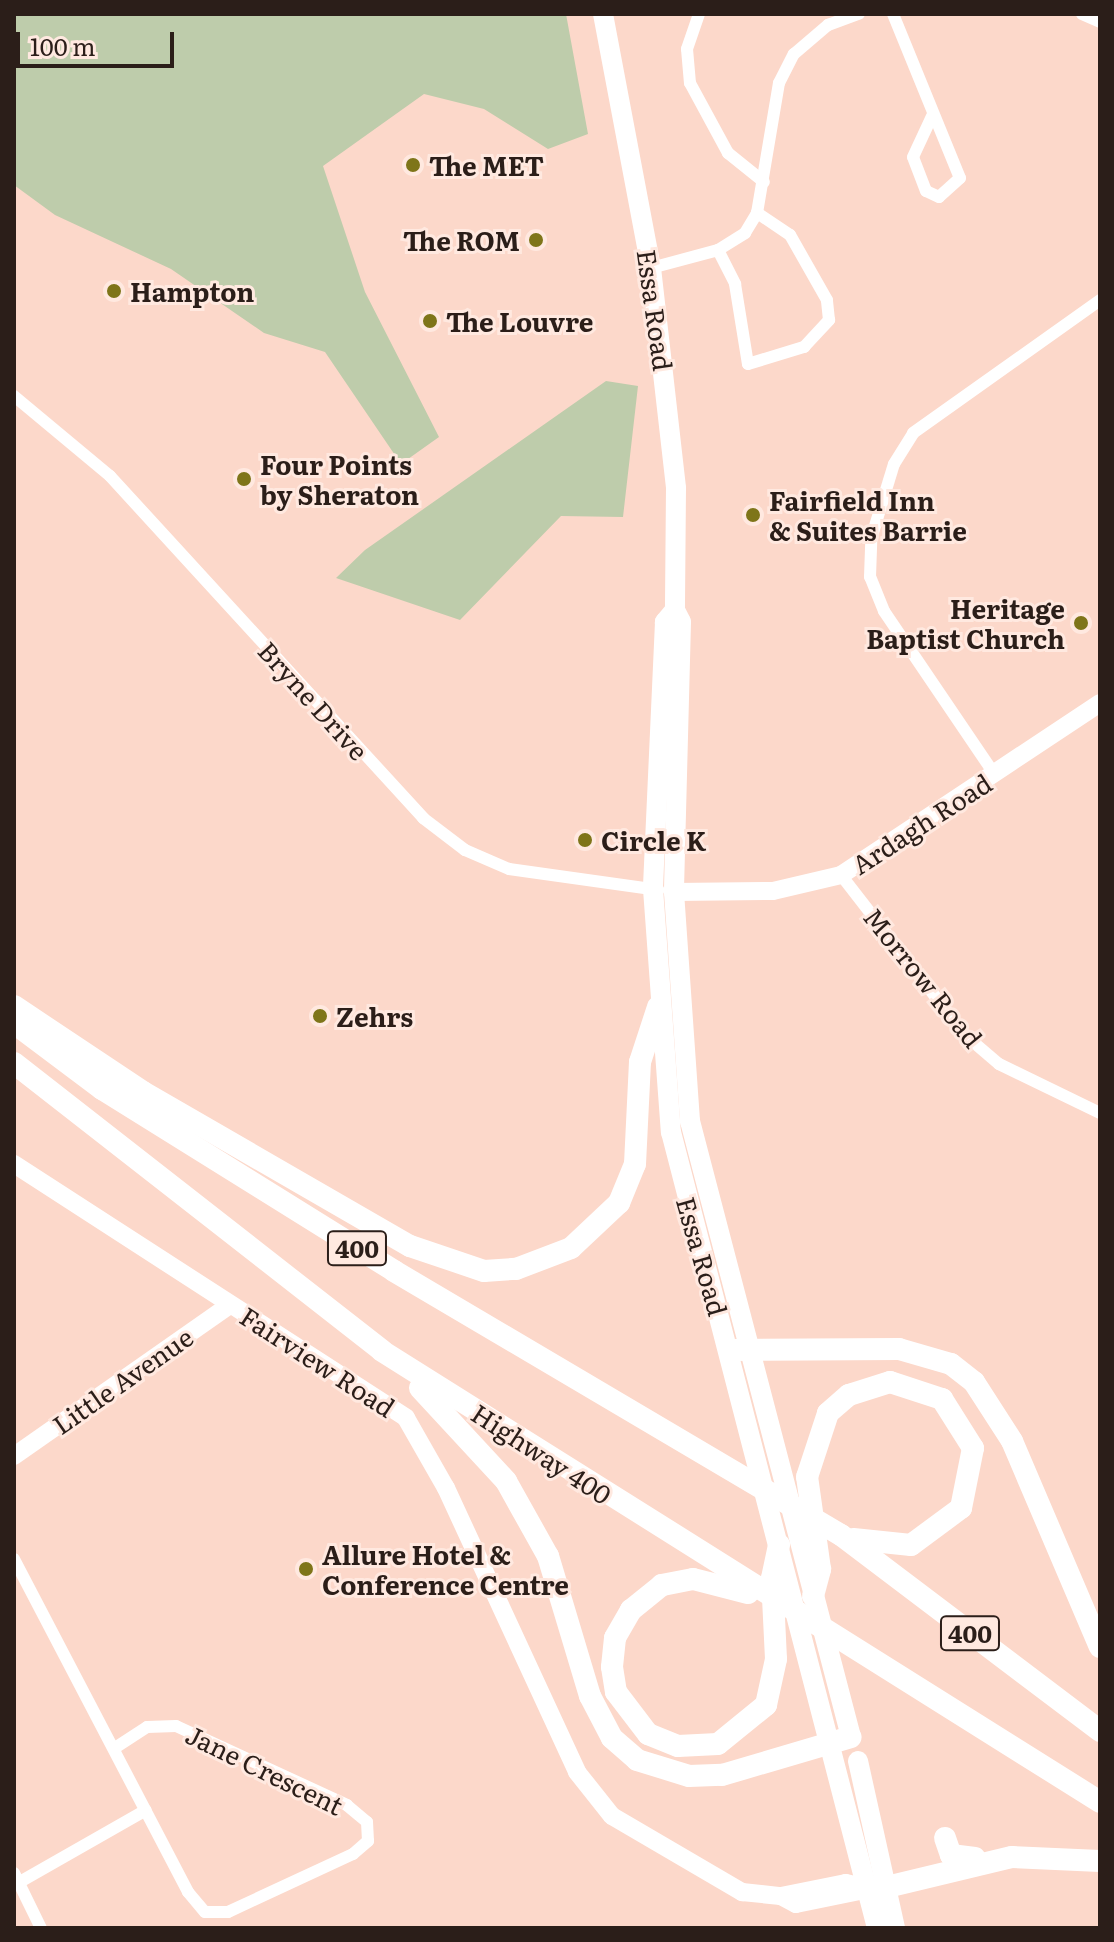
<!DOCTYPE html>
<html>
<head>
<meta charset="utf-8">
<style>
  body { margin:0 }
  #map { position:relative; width:1114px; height:1942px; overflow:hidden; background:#fcd8ca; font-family:Literata,serif }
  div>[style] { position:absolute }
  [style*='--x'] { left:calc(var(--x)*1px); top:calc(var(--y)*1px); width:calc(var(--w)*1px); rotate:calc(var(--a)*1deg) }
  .green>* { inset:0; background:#beccab }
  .street>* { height:12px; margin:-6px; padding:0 6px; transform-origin:6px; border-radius:6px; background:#fff }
  .secondary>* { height:18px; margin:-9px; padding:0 9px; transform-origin:9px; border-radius:9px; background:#fff }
  .primary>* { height:20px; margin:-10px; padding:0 10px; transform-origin:10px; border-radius:10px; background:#fff }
  .highway>* { height:22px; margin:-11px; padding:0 11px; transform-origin:11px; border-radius:11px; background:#fff }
  .dots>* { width:22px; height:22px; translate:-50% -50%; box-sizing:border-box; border:4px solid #ffe9e0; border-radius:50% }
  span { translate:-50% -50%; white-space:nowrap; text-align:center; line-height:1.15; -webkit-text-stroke:6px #ffe9e0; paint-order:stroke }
  .shield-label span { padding:2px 6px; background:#ffe9e0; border:2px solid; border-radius:6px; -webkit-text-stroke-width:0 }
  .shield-label { font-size:24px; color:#2b1e19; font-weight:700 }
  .poi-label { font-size:26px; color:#2b1e19; font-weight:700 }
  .left { translate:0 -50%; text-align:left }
  .right { translate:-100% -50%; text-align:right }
  .street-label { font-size:26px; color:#2b1e19 }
  .frame { position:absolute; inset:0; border:16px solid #2b1e19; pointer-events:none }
  .scale { position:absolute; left:16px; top:32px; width:158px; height:36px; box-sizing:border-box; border:4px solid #2b1e19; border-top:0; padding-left:10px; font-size:24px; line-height:28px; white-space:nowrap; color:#2b1e19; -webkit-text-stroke:6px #ffe9e0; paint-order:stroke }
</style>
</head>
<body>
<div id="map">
  <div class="green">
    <i style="clip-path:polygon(14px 14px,566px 14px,588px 134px,548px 149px,484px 109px,424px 94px,323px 166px,365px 292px,439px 437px,401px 464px,325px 352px,264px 333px,171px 269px,55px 215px,14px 185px)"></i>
    <i style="clip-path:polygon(606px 381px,638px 386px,623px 517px,561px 516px,460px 620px,336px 578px,365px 550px)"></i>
  </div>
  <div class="street">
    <i style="--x:699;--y:14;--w:37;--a:109"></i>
    <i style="--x:687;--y:49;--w:34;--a:85"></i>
    <i style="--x:690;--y:83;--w:80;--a:61.5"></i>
    <i style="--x:728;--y:153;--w:46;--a:38.9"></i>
    <i style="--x:893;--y:14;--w:177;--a:67.8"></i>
    <i style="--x:960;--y:178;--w:28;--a:138"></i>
    <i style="--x:939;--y:197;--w:14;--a:-155"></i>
    <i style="--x:926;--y:191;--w:36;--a:-111"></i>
    <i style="--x:913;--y:157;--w:45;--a:-65.1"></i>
    <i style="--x:1082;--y:14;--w:20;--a:24"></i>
    <i style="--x:718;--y:250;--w:38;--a:63"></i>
    <i style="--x:735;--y:284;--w:81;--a:80.8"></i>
    <i style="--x:748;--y:364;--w:59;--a:-16.9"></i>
    <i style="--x:804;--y:347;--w:37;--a:-47"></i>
    <i style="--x:829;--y:320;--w:20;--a:-96"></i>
    <i style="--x:827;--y:300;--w:75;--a:-119.6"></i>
    <i style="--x:790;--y:235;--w:40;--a:-146"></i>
    <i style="--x:651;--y:268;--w:69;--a:-15"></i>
    <i style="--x:718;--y:250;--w:32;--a:-32"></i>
    <i style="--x:745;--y:233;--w:23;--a:-59"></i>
    <i style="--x:757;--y:213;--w:132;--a:-80.4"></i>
    <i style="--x:779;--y:83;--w:33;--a:-63"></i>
    <i style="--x:794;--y:54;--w:45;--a:-40.5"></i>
    <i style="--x:828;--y:25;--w:33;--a:-20"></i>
    <i style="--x:14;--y:396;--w:125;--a:39.8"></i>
    <i style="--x:110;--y:476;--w:464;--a:47.5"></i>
    <i style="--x:423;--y:818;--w:53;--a:37.3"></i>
    <i style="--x:465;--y:850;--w:48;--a:23.4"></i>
    <i style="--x:509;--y:869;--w:151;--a:8"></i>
    <i style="--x:995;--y:775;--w:198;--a:-124.1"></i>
    <i style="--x:884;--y:611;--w:37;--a:-112"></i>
    <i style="--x:870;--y:577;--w:38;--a:-88"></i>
    <i style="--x:871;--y:539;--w:78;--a:-73"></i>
    <i style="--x:894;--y:464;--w:36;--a:-58"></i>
    <i style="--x:913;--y:433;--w:229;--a:-35.4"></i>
    <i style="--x:841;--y:875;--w:202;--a:52.2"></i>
    <i style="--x:965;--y:1035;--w:45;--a:40.5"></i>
    <i style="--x:999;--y:1064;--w:112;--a:25.9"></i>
    <i style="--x:14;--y:1559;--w:376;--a:62.4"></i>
    <i style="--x:188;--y:1892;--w:26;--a:50"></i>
    <i style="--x:205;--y:1912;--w:23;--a:0"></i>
    <i style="--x:228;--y:1912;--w:138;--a:-24.9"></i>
    <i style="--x:353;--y:1854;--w:20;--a:-41"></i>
    <i style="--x:368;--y:1841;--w:19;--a:-93"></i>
    <i style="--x:367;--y:1822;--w:26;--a:-140"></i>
    <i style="--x:347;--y:1805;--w:188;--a:-155.2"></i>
    <i style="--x:176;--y:1726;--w:29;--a:178"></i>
    <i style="--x:147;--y:1727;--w:38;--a:147"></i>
    <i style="--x:14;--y:1873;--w:61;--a:63.9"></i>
    <i style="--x:18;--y:1883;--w:147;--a:-29.7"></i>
  </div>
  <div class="secondary">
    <i style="--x:674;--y:892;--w:99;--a:-0.6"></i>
    <i style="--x:773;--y:891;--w:70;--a:-13.2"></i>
    <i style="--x:841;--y:875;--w:311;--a:-33.6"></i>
    <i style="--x:14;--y:1164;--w:467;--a:32.9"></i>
    <i style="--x:406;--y:1418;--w:81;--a:60.3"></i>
    <i style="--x:446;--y:1488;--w:313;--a:65.2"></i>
    <i style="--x:577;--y:1772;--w:56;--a:51.5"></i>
    <i style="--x:612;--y:1816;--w:151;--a:30.3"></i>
    <i style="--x:742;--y:1892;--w:39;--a:6"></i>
    <i style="--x:781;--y:1896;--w:66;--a:-11.3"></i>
    <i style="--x:846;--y:1883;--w:26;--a:13"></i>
    <i style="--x:14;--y:1456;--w:264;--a:-35"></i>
    <i style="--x:781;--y:1896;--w:17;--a:28"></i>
    <i style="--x:796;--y:1904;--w:80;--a:-11.6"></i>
  </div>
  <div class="primary">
    <i style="--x:603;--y:14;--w:258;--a:79.3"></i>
    <i style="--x:651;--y:268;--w:221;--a:83.5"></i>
    <i style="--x:676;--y:488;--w:122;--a:90.5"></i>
    <i style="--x:675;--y:610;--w:13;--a:63"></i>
    <i style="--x:681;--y:622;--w:270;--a:91.5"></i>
    <i style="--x:674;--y:892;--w:230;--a:86"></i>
    <i style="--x:690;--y:1121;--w:637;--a:75.35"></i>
    <i style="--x:675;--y:610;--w:16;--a:130"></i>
    <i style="--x:665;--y:622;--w:267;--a:92.6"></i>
    <i style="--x:653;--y:889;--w:244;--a:85.8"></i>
    <i style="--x:671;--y:1132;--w:822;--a:75.49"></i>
    <i style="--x:858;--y:1761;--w:171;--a:77.5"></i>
  </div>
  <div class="highway">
    <i style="--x:14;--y:1006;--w:155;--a:33.7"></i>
    <i style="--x:143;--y:1092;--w:308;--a:30"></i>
    <i style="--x:410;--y:1246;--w:78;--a:18.7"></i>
    <i style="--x:484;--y:1271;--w:32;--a:-4"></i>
    <i style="--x:516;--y:1269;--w:59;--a:-20.9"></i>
    <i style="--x:571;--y:1248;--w:66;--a:-43.2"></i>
    <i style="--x:619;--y:1203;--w:42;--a:-67.7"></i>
    <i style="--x:635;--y:1164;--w:102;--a:-87.2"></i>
    <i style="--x:640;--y:1062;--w:58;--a:-71.9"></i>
    <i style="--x:14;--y:1023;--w:110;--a:36.9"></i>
    <i style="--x:102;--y:1089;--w:344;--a:31.9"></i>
    <i style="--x:394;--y:1271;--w:519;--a:30.57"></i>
    <i style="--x:841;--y:1535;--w:325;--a:37.1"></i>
    <i style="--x:14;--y:1063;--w:467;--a:38"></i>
    <i style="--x:382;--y:1351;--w:848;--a:32.13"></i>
    <i style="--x:729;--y:1350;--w:170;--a:-0.3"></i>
    <i style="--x:899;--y:1349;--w:54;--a:16.1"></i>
    <i style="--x:951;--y:1364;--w:29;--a:38"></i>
    <i style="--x:974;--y:1382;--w:70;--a:57.2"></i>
    <i style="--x:1012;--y:1441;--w:224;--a:66.9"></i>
    <i style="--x:420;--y:1388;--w:127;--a:47.2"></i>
    <i style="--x:506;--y:1481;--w:86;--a:60.8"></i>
    <i style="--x:548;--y:1556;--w:146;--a:73.3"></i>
    <i style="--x:590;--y:1696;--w:47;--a:62.4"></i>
    <i style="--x:612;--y:1738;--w:33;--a:41"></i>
    <i style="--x:637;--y:1760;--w:54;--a:17.1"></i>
    <i style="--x:689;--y:1776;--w:33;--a:-2"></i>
    <i style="--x:722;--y:1775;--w:134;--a:-16.4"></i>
    <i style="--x:748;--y:1593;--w:57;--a:-165.7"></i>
    <i style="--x:693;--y:1579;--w:32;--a:169"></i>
    <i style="--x:662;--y:1585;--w:40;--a:141"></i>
    <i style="--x:631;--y:1610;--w:32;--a:120"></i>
    <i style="--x:615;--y:1638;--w:29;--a:96"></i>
    <i style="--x:612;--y:1667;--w:25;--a:81"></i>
    <i style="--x:616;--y:1692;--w:53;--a:52.7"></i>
    <i style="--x:648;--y:1734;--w:32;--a:22"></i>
    <i style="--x:678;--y:1746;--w:40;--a:-2.9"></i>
    <i style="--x:718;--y:1744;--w:62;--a:-39.1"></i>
    <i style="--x:766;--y:1705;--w:47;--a:-77.7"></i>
    <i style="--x:776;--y:1659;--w:81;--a:-92.8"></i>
    <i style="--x:772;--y:1578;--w:34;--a:-78"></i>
    <i style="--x:813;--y:1596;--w:28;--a:-75"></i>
    <i style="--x:820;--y:1569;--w:93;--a:-98"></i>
    <i style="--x:807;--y:1477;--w:67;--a:-71.8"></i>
    <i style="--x:828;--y:1413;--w:28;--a:-41"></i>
    <i style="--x:849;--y:1395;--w:43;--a:-17.6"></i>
    <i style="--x:890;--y:1382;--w:55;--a:18.1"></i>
    <i style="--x:942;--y:1399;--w:58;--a:57.7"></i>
    <i style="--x:973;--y:1448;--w:61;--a:101.3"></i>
    <i style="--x:961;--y:1508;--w:62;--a:143.5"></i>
    <i style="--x:911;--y:1545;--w:58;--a:-174.1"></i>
    <i style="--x:945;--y:1838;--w:18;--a:71"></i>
    <i style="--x:951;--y:1855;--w:24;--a:7"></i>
    <i style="--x:891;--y:1886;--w:124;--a:-13.5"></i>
    <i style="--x:1012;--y:1857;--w:88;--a:2.6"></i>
  </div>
  <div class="dots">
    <i style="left:413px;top:165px;background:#7e7519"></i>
    <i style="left:536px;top:240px;background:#7e7519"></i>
    <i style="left:114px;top:291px;background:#7e7519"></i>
    <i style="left:430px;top:321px;background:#7e7519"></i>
    <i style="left:244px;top:479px;background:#7e7519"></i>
    <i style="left:753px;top:515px;background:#7e7519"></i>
    <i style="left:1081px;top:623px;background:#7e7519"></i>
    <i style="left:585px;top:840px;background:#7e7519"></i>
    <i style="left:320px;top:1016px;background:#7e7519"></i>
    <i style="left:306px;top:1569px;background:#7e7519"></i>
  </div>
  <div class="shield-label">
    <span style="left:357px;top:1248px">400</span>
    <span style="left:970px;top:1633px">400</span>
  </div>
  <div class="poi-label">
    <span class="left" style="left:429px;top:165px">The MET</span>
    <span class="right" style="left:520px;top:240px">The ROM</span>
    <span class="left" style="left:130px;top:291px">Hampton</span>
    <span class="left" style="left:446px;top:321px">The Louvre</span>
    <span class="left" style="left:260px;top:479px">Four Points<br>by Sheraton</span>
    <span class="left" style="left:769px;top:515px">Fairfield Inn<br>&amp; Suites Barrie</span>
    <span class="right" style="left:1065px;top:623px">Heritage<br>Baptist Church</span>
    <span class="left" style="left:601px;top:840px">Circle K</span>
    <span class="left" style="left:336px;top:1016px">Zehrs</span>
    <span class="left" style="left:322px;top:1569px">Allure Hotel &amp;<br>Conference Centre</span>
  </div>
  <div class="street-label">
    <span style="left:656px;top:310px;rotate:82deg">Essa Road</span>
    <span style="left:314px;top:700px;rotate:48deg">Bryne Drive</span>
    <span style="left:921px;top:823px;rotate:-33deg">Ardagh Road</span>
    <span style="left:924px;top:977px;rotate:51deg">Morrow Road</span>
    <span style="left:703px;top:1256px;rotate:74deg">Essa Road</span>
    <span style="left:318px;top:1361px;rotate:33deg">Fairview Road</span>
    <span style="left:122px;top:1380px;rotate:-35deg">Little Avenue</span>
    <span style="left:542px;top:1453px;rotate:33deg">Highway 400</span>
    <span style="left:265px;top:1769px;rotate:26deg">Jane Crescent</span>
  </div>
  <div class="frame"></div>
  <div class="scale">100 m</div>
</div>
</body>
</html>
